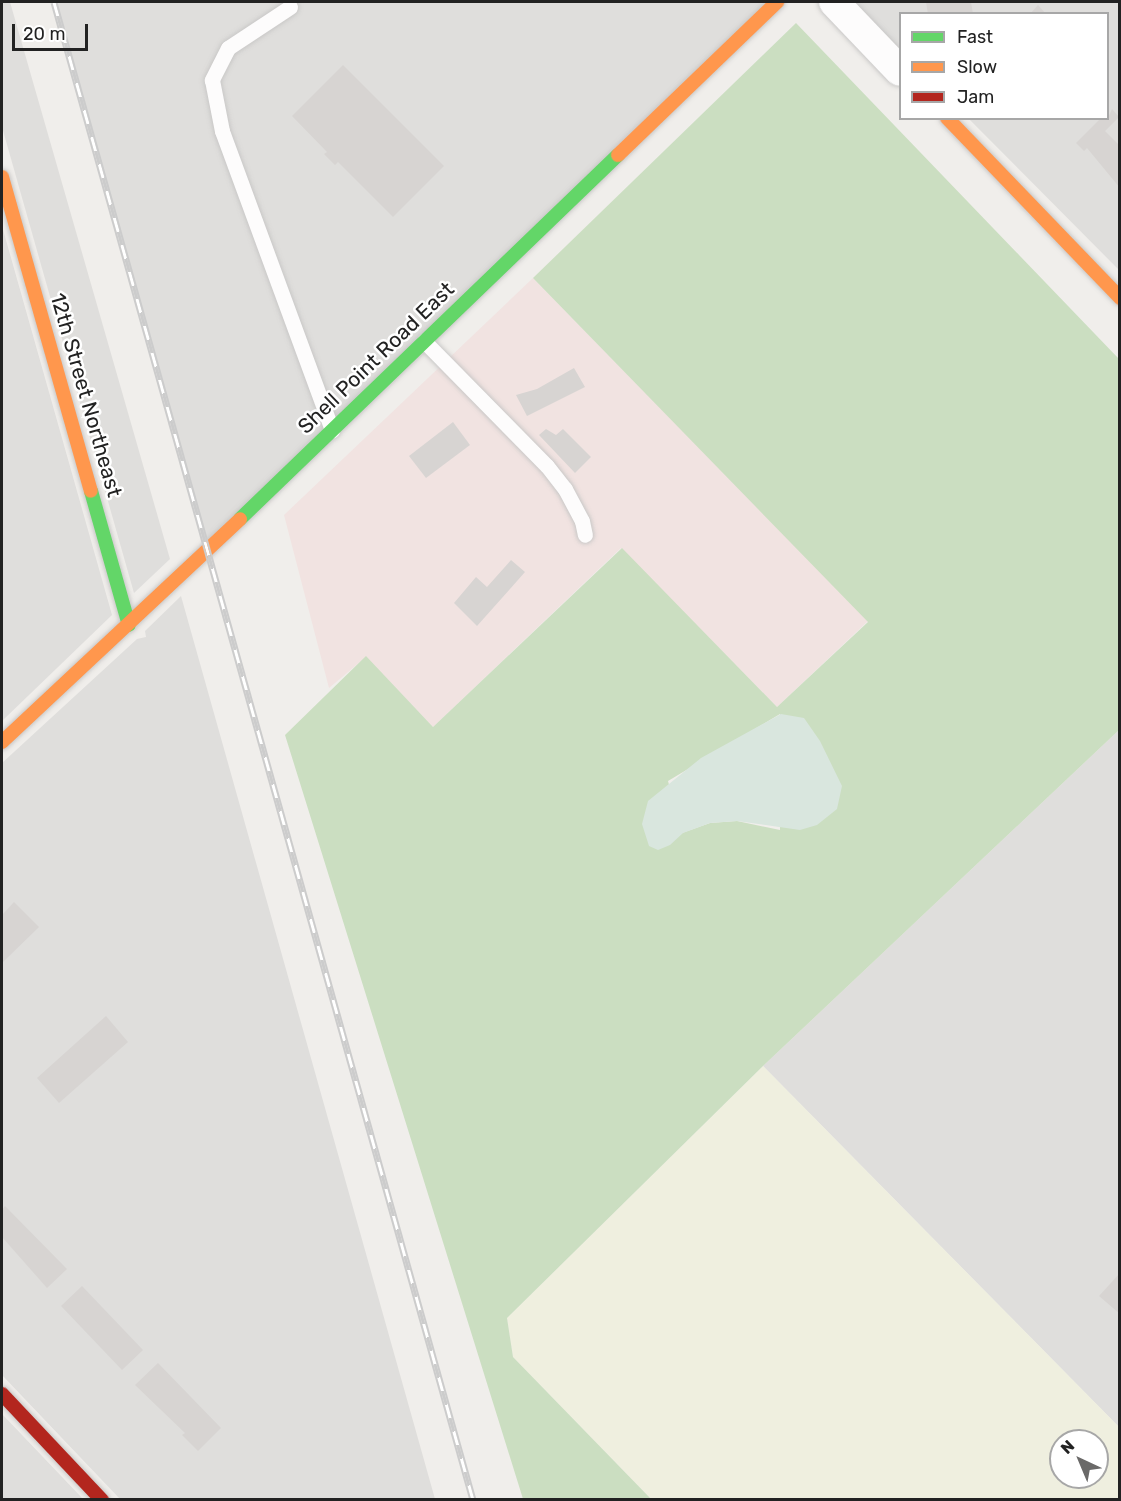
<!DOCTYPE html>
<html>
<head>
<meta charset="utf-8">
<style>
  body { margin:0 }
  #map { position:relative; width:1121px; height:1501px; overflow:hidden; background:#f0eeeb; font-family:Rubik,sans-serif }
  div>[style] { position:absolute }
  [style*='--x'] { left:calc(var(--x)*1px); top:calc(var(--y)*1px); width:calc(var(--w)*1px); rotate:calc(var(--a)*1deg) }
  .residential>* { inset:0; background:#dfdedc }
  .commercial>* { inset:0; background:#f1e3e1 }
  .farmland>* { inset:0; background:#efefdf }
  .forest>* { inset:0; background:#cbdec1 }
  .wetland>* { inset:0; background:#d9e6de }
  .building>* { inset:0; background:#d7d4d2 }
  .roads { filter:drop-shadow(0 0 2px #c9c8c7) drop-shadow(0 0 2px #c9c8c7) }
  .lane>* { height:15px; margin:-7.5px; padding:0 7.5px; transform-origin:7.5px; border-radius:7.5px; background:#fdfcfc }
  .street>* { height:30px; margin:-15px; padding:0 15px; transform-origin:15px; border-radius:15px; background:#fdfcfc }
  .fast>* { height:14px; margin:-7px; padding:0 7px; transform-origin:7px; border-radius:7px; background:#63d668 }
  .slow>* { height:14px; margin:-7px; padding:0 7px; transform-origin:7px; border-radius:7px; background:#ff974d }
  .jam>* { height:14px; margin:-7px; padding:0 7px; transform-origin:7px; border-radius:7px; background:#b3261e }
  .rail>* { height:7px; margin-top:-3.5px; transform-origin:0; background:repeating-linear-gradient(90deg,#fff 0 14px,#ccc 0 28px); box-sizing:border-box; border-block:2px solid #ccc }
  span { translate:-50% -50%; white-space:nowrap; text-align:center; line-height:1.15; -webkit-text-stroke:5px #fff; paint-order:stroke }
  .street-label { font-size:21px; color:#222 }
  .frame { position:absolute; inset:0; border:3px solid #222; pointer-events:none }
  .legend { position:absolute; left:899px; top:12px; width:210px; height:108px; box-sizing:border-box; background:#fff; border:2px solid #a7a7a7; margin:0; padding:8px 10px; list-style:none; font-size:18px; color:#222 }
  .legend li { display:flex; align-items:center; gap:12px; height:30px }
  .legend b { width:30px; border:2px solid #a7a7a7 }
  .north { position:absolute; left:1049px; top:1429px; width:60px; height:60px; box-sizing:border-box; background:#fff; border:2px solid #a7a7a7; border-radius:50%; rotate:316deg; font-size:16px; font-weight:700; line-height:24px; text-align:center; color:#222 }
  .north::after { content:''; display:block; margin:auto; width:21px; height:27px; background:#6a6968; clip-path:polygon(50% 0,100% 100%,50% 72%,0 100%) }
  .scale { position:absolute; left:12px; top:24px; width:76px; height:27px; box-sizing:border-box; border:3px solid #222; border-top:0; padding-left:8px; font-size:18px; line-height:21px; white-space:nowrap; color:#222; -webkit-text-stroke:4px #fff; paint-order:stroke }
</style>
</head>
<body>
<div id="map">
  <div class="residential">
    <i style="clip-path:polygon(2px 2px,10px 2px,170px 559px,134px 593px,2px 127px)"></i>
    <i style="clip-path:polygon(55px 2px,783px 2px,208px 550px)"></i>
    <i style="clip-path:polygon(853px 2px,1119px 2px,1119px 270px,969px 119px,1108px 118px,1108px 14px,900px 14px,900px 49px)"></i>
    <i style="clip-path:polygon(2px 226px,112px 615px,2px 721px)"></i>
    <i style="clip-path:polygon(181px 596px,435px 1499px,120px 1499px,2px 1375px,2px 763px,137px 639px,146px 637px,145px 631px)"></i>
    <i style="clip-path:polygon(1119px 730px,1119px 1427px,763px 1066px)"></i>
    <i style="clip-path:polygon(2px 1414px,83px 1499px,2px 1499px)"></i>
  </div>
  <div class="commercial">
    <i style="clip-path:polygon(533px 278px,868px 621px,777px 707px,621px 548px,433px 727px,366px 657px,329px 688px,284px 515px)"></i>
  </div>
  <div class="farmland">
    <i style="clip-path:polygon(evenodd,763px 1066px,1119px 1427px,1119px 1499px,651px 1499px,513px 1357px,507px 1318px,763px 1066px,1061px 1441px,1097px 1441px,1097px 1477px,1061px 1477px,1061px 1441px)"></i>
  </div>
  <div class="forest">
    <i style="clip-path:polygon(evenodd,796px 23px,1119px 359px,1119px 730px,763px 1066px,507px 1318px,513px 1357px,651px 1499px,523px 1499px,285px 735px,366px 656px,433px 727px,622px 548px,777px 707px,868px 622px,533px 278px,796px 23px,780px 714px,780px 830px,737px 821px,710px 823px,682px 833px,668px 781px,780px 714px)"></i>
  </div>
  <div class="wetland">
    <i style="clip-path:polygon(781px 714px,804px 718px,820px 741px,842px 786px,837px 809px,817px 825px,800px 830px,737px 821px,710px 823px,683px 833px,670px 845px,658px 850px,649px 846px,642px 824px,648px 801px,701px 758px)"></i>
  </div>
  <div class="building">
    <i style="clip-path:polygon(926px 2px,971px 2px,973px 14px,928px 14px)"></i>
    <i style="clip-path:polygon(1038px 5px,1046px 14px,1030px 14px)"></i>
    <i style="clip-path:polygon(343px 65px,444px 166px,393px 217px,338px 162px,335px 165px,324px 154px,327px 152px,292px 116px)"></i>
    <i style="clip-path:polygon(1112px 109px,1119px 117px,1105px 131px,1120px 146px,1120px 188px,1087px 148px,1084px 151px,1076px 143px,1100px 119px,1108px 118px)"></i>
    <i style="clip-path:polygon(574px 368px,585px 387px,527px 416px,516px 395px,537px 389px)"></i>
    <i style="clip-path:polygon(453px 422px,470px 445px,426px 478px,409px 456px)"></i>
    <i style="clip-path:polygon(546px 429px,556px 435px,563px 429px,591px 457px,575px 473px,539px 435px)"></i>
    <i style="clip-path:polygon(511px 560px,525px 572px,477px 626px,454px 603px,476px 577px,487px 587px)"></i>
    <i style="clip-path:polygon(14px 902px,39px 927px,2px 963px,2px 915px)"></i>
    <i style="clip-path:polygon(106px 1016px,128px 1042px,59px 1103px,37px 1078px)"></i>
    <i style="clip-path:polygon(5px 1206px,67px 1269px,47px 1288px,2px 1237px,2px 1210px)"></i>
    <i style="clip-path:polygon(1120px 1273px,1120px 1314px,1099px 1296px)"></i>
    <i style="clip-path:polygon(82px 1286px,143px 1350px,122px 1370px,61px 1306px)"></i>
    <i style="clip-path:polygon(158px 1363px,221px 1428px,198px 1451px,182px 1435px,185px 1433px,135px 1385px)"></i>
  </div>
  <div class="roads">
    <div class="lane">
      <i style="--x:290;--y:7;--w:74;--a:146.5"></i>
      <i style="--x:228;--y:48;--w:36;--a:117"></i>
      <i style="--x:212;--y:80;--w:52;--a:78.9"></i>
      <i style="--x:222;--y:131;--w:319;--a:69.8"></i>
      <i style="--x:424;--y:341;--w:175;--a:45.5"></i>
      <i style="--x:547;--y:466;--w:29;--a:52"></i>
      <i style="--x:565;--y:489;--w:36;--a:62"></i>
      <i style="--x:582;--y:521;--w:14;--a:78"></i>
    </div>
    <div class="street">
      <i style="--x:834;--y:2;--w:95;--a:46.3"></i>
    </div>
    <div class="fast">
      <i style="--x:91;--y:491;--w:139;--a:74.2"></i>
      <i style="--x:240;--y:519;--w:525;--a:-43.92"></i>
    </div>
    <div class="slow">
      <i style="--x:947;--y:118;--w:250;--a:46.1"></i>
      <i style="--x:618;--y:155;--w:221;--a:-43.9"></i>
      <i style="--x:2;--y:177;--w:326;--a:74.2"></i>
      <i style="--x:2;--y:742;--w:326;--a:-43.1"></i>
    </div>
    <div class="jam">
      <i style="--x:2;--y:1394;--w:146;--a:46.7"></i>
    </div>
  </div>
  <div class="rail">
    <i style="--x:54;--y:2;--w:1555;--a:74.37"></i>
  </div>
  <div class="street-label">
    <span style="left:376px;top:358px;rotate:-44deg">Shell Point Road East</span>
    <span style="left:86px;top:395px;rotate:74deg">12th Street Northeast</span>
  </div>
  <div class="frame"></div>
  <ul class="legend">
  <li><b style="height:8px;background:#63d668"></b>Fast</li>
  <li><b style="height:8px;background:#ff974d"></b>Slow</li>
  <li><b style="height:8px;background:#b3261e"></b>Jam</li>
  </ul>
  <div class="north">N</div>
  <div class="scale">20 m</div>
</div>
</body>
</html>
